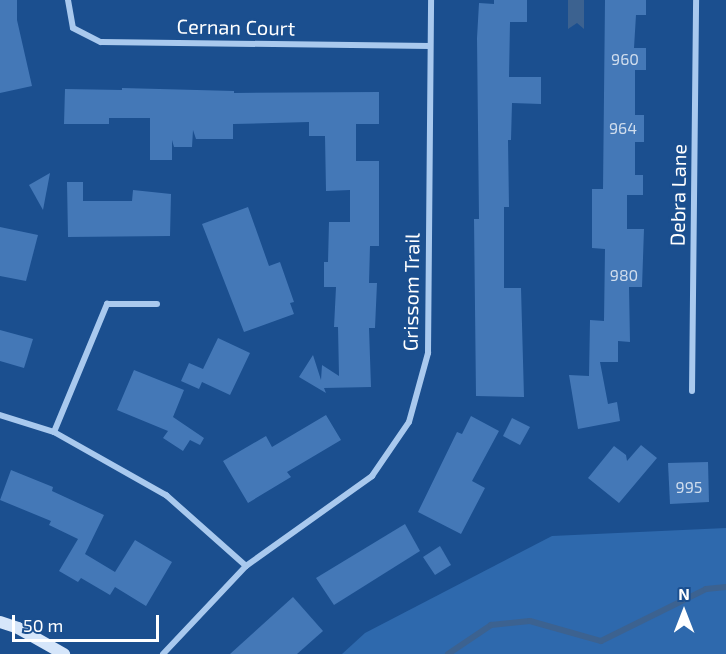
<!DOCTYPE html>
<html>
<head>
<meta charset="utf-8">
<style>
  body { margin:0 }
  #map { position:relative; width:726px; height:654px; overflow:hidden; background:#1b4f8f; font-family:"Exo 2",sans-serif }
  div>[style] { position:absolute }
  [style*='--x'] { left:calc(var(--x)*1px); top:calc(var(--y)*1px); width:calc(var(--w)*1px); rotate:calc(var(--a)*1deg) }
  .green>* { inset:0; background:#2e69ad }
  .water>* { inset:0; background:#3c6290 }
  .stream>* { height:6px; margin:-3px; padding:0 3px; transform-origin:3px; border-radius:3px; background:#3c6290 }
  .building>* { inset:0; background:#4478b7 }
  .minor>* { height:6px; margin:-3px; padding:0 3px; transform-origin:3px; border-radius:3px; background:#a9c9ee }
  .secondary>* { height:12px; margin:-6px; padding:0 6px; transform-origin:6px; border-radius:6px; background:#d6e6fa }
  span { translate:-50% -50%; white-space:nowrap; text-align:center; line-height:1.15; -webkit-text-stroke:4.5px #1b4f8f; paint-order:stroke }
  .number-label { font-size:16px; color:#d0dded }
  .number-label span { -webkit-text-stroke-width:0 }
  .street-label { font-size:20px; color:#fff }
  .north { position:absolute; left:654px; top:582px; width:60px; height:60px; -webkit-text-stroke:4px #1b4f8f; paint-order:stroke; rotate:0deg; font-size:16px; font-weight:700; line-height:24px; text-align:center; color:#fff }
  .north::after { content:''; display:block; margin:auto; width:21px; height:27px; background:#fff; clip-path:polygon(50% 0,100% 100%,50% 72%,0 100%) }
  .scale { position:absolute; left:12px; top:615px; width:147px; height:27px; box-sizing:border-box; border:3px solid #fff; border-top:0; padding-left:8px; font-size:18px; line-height:21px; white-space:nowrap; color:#fff; -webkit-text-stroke:4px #1b4f8f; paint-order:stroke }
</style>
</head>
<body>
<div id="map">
  <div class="green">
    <i style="clip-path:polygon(726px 528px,726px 654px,342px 654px,365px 633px,552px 536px)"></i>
  </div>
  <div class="water">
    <i style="clip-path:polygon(568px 0,584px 0,584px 29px,577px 23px,568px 29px)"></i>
  </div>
  <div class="stream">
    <i style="--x:448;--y:654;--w:52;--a:-34"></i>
    <i style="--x:491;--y:625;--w:39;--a:-6"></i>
    <i style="--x:530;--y:621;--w:74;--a:15.7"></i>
    <i style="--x:601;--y:641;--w:117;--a:-26.3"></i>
    <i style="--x:706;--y:589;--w:20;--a:-6"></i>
  </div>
  <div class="building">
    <i style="clip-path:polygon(0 0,17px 0,17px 20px,32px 86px,0 93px)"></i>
    <i style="clip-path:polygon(494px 0,527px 0,527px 22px,510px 22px,509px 77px,541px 77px,541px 104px,512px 103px,511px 140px,508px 140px,509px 207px,504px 207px,504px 288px,521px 288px,524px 397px,476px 396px,474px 219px,479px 219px,477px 38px,479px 3px,494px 4px)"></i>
    <i style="clip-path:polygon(605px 0,646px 0,646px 15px,636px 15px,634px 48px,646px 48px,646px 70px,635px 70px,635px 115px,644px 115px,644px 142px,635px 142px,635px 175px,643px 175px,643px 195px,627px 195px,627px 229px,644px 229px,642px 287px,629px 287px,630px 342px,618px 341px,618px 362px,600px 362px,608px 404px,617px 402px,620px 421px,578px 429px,569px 375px,589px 376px,590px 320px,604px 321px,605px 249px,592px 248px,592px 189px,603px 189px)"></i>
    <i style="clip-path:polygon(122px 88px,234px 91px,234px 93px,379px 92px,379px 124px,356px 124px,356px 161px,379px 161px,379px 246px,370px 246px,369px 283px,377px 283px,375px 328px,369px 328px,371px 387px,324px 388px,326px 393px,299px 377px,313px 355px,321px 380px,322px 365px,339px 376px,338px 327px,334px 327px,336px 287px,324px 287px,324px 262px,328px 262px,329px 222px,350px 222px,350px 190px,326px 191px,325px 136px,309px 136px,309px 122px,233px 124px,233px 139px,196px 139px,193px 130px,192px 147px,174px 147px,172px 140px,172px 160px,150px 160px,150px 118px,109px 118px,109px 124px,64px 124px,65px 89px,122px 90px)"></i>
    <i style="clip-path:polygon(50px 173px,43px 210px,29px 185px)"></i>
    <i style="clip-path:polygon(67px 182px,83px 182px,83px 201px,132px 201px,133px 190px,171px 194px,170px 236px,68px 237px)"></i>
    <i style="clip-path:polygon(248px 207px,269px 266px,280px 262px,294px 302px,290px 303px,294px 314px,244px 332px,202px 224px)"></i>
    <i style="clip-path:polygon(0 227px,38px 235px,26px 281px,0 276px)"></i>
    <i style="clip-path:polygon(0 330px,33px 339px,24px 368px,0 361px)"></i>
    <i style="clip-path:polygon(218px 338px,250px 353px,230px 395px,202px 382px,199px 389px,181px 381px,189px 363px,203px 369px)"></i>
    <i style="clip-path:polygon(134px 370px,184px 390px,173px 417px,204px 438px,200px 445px,190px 440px,183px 451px,163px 438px,168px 431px,117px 410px)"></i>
    <i style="clip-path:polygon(326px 415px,341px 440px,287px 472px,291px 477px,248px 503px,223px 461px,266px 436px,272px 447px)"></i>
    <i style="clip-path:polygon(471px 416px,499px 431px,472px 481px,485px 488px,461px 534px,418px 512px,457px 432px,462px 434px)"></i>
    <i style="clip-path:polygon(512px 418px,530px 427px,520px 445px,503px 436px)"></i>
    <i style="clip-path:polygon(641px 445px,657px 458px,619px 503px,588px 478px,614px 446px,626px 455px,627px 461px)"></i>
    <i style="clip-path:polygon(708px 462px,709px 502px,670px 504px,668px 463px)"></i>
    <i style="clip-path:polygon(11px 470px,53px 487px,52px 491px,104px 515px,85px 554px,115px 572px,135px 540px,172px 562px,146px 606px,115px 587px,110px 595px,81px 578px,78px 582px,59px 571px,78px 539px,49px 525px,51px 521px,0 500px)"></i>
    <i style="clip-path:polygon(405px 524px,420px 551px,334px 605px,316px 578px)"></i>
    <i style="clip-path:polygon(440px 546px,451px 565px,435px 575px,423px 557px)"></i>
    <i style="clip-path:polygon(293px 597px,323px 631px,297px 654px,230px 654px)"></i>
  </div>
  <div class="minor">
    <i style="--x:68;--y:0;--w:28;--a:80"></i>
    <i style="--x:73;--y:28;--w:31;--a:27"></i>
    <i style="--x:101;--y:42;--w:329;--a:0.7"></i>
    <i style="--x:692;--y:391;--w:391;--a:-89.4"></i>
    <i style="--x:0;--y:415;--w:57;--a:17.5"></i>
    <i style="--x:54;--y:432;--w:129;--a:29.4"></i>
    <i style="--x:166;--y:495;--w:107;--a:41.6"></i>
    <i style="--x:54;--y:432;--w:139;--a:-67.5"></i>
    <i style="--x:107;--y:304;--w:50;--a:0"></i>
    <i style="--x:163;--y:654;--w:121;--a:-46.7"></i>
    <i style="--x:246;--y:566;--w:155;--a:-35.5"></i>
    <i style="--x:372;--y:476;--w:65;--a:-55.6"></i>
    <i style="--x:409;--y:422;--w:72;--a:-74.6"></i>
    <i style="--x:428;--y:353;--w:353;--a:-89.5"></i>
  </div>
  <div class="secondary">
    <i style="--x:0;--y:622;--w:19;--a:18"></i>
    <i style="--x:18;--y:628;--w:53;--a:29.5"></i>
  </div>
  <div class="number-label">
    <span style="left:625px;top:59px">960</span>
    <span style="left:623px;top:128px">964</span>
    <span style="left:624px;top:275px">980</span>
    <span style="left:689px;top:487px">995</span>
  </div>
  <div class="street-label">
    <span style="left:236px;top:27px;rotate:1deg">Cernan Court</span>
    <span style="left:678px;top:195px;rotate:-89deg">Debra Lane</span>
    <span style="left:411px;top:292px;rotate:-89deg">Grissom Trail</span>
  </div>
  <div class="north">N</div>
  <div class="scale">50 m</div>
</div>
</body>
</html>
